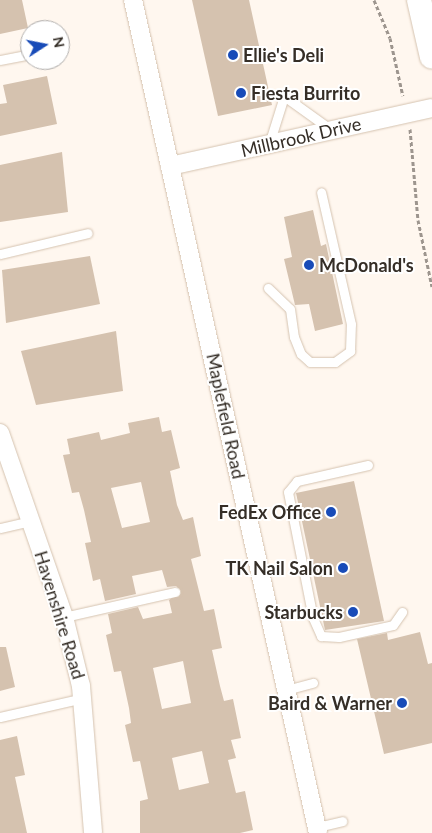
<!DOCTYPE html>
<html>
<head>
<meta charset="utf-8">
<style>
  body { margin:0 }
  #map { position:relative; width:432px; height:833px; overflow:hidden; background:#fff7ef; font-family:Lato,sans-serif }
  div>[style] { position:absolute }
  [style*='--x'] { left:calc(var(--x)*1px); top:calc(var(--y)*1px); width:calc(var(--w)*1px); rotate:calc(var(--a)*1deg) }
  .building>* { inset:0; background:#d5c2af }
  .path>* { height:3px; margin-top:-1.5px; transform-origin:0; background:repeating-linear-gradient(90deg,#9d958e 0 4px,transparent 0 6.5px) }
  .roads { filter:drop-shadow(0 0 1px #d5c3b0) drop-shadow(0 0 1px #d5c3b0) }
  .service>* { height:9px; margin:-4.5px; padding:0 4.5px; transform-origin:4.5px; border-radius:4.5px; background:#fff }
  .minor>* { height:18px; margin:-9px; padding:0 9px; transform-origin:9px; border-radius:9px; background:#fff }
  .secondary>* { height:24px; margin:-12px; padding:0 12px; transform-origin:12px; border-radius:12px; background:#fff }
  .dots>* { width:14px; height:14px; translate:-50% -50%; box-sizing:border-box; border:2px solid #fff; border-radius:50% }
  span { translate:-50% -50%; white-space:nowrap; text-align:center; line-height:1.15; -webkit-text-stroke:4px #fff; paint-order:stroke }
  .poi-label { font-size:18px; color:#352e27; font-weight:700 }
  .left { translate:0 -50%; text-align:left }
  .right { translate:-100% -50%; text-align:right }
  .street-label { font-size:18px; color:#352e27 }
  .north { position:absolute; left:20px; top:20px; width:50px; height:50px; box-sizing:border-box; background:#fff; border:1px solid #aeaba9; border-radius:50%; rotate:79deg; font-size:14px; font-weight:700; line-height:20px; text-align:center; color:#352e27 }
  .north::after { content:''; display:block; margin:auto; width:18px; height:22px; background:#184bb8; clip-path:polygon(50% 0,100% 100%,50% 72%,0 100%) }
</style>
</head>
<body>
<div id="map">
  <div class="building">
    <i style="clip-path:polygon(0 0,22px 0,28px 28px,0 34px)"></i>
    <i style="clip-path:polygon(192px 0,249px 0,272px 105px,218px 116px)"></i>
    <i style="clip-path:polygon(47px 76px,57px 124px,0 136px,0 104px,7px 103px,3px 85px)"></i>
    <i style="clip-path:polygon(62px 152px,68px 212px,0 222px,0 165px)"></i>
    <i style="clip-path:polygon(313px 210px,321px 246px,326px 244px,343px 324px,315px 331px,309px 304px,295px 305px,284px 259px,292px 257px,284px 217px)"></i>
    <i style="clip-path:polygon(90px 256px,100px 304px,6px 323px,2px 270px)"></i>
    <i style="clip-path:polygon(116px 331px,123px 391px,36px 405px,21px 351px)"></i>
    <i style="clip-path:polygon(evenodd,159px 417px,162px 432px,171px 430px,180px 468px,170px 471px,177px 505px,183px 520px,193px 517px,201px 556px,191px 559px,204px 611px,214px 609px,222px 648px,212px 650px,220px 686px,224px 701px,233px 699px,241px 738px,231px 740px,236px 758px,228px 760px,236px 793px,245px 791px,253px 830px,240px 833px,140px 833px,140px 801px,148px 799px,140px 761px,133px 762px,125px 725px,131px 723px,129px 708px,121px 671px,114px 672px,106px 635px,112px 633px,108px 614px,138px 607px,143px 619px,172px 613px,169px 600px,181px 591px,176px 586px,167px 587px,162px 570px,132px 576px,136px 594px,105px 601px,100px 579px,93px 581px,85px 543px,91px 542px,84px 510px,79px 492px,72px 493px,63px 455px,70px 454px,67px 439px,99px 432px,101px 440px,130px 433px,128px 423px,159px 417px,141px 482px,150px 522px,122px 528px,111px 488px,141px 482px,159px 417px,183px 661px,191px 703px,162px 709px,153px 668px,183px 661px,159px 417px,202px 751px,209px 783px,179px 790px,172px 758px,202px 751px)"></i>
    <i style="clip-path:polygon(354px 481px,384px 621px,325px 630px,296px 493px)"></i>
    <i style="clip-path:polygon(420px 632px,428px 664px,432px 663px,432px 743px,384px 754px,357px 639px,387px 633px,388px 640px)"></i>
    <i style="clip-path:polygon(0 647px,6px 647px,15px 687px,0 691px)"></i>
    <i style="clip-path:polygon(17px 736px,25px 775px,15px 777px,27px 833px,0 833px,0 740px)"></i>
  </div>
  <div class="path">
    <i style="--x:374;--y:0;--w:41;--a:67.2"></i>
    <i style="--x:390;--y:38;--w:59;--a:77.4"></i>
    <i style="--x:410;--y:129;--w:91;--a:85"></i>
    <i style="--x:418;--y:220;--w:68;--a:78.2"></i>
  </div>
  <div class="roads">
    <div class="service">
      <i style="--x:0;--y:60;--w:31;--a:-11"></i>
      <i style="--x:269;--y:144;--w:50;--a:-72.6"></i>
      <i style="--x:284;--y:96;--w:57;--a:35.7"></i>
      <i style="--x:0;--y:254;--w:90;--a:-13.4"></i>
      <i style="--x:268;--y:288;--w:30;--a:44"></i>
      <i style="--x:290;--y:309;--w:28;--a:82"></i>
      <i style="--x:294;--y:337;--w:18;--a:68"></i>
      <i style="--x:301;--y:354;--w:12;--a:42"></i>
      <i style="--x:310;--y:362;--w:25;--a:0"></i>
      <i style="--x:335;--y:362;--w:19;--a:-36"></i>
      <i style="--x:350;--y:351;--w:27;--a:-88"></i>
      <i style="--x:351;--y:324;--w:135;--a:-102.8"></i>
      <i style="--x:368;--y:465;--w:73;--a:167.3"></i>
      <i style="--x:297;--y:481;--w:14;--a:129"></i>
      <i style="--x:288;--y:492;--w:128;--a:78.8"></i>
      <i style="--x:313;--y:618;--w:20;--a:66"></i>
      <i style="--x:321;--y:636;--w:18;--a:3"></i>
      <i style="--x:339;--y:637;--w:55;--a:-12.5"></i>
      <i style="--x:393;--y:625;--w:16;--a:-55"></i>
      <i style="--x:0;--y:528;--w:32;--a:-13"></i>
      <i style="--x:64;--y:617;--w:114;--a:-12.7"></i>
      <i style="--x:286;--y:690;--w:28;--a:-15"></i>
      <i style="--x:0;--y:717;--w:85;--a:-12.9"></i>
      <i style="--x:317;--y:827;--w:26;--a:-13"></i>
    </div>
    <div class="minor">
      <i style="--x:133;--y:0;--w:853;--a:77.48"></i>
      <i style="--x:170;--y:166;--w:268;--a:-12.5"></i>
      <i style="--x:0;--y:433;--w:195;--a:70.8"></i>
      <i style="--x:64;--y:617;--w:71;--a:76.2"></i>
      <i style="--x:81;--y:686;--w:147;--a:85.3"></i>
    </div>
    <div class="secondary">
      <i style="--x:419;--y:0;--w:58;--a:77.2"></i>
    </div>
  </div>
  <div class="dots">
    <i style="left:233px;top:55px;background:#184bb8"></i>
    <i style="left:241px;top:93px;background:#184bb8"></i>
    <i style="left:309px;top:265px;background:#184bb8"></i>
    <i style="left:331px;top:512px;background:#184bb8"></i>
    <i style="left:343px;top:568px;background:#184bb8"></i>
    <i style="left:353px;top:612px;background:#184bb8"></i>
    <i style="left:402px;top:703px;background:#184bb8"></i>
  </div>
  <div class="poi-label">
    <span class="left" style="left:243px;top:55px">Ellie's Deli</span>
    <span class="left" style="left:251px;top:93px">Fiesta Burrito</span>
    <span class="left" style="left:319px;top:265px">McDonald's</span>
    <span class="right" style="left:321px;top:512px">FedEx Office</span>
    <span class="right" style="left:333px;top:568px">TK Nail Salon</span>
    <span class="right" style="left:343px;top:612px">Starbucks</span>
    <span class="right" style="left:392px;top:703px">Baird &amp; Warner</span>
  </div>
  <div class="street-label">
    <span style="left:301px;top:137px;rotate:-13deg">Millbrook Drive</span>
    <span style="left:226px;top:416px;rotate:78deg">Maplefield Road</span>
    <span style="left:60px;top:615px;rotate:73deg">Havenshire Road</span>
  </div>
  <div class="north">N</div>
</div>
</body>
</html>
